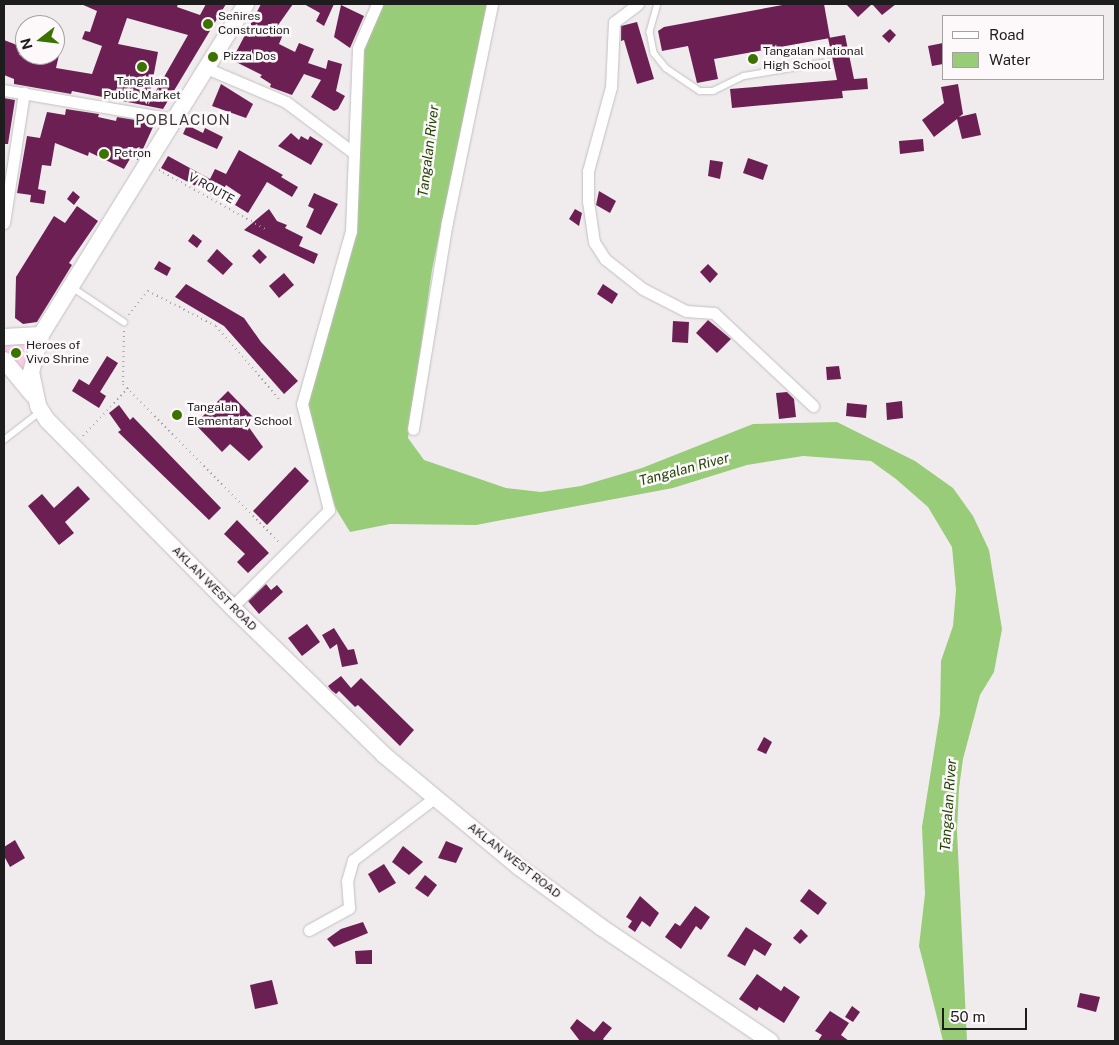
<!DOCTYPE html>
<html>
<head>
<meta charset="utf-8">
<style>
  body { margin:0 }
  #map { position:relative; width:1119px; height:1045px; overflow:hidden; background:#f0ecee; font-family:"Public Sans",sans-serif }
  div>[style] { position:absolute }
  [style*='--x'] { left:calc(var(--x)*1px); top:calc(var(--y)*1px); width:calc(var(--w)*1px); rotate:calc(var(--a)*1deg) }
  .green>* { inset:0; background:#facce6 }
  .water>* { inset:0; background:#99cc79 }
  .building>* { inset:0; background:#6c1f52 }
  .path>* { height:2px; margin-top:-1px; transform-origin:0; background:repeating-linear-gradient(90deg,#a4a1a3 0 1px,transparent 0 5px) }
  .roads { filter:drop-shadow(0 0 1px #c3bfc1) drop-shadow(0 0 1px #c3bfc1) }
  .lane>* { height:5.5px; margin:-2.75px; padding:0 2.75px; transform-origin:2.75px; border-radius:2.75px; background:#fff }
  .street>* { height:11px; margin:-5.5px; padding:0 5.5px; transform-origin:5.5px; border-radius:5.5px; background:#fff }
  .secondary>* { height:16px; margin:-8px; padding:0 8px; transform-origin:8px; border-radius:8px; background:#fff }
  .dots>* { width:14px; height:14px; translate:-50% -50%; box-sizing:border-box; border:2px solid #fdf9fb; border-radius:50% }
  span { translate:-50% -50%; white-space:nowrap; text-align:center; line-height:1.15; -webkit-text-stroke:5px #fdf9fb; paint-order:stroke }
  .poi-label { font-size:12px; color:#1e1d1e }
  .left { translate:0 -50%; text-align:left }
  .street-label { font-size:12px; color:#1e1d1e }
  .water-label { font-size:14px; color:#224205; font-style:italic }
  .quarter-label { font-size:15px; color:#3c393a; letter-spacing:1px }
  .frame { position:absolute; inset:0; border:5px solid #1e1d1e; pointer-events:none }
  .legend { position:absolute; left:942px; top:15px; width:162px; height:65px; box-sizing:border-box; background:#fdf9fb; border:1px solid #a4a1a3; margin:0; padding:6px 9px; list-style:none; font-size:15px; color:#1e1d1e }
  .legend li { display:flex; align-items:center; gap:10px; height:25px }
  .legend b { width:25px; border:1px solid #a4a1a3 }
  .north { position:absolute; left:15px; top:15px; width:50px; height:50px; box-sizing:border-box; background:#fdf9fb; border:1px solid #a4a1a3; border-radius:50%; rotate:254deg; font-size:14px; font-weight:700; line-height:20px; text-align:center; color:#1e1d1e }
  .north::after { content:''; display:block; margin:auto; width:18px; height:22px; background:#3c7300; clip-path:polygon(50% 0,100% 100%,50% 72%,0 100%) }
  .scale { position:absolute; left:942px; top:1008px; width:85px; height:22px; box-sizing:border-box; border:2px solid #1e1d1e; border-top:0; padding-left:6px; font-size:15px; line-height:18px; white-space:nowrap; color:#1e1d1e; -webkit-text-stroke:4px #fdf9fb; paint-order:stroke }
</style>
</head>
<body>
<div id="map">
  <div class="green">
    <i style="clip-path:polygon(34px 342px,25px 377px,4px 351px,4px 344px)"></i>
  </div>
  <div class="water">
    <i style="clip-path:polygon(383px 4px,487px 4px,432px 270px,408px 438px,424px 460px,506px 488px,541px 492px,581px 486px,642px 468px,753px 424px,837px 422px,915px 461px,953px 488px,973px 516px,989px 550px,1002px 629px,994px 672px,980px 695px,963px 759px,959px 788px,957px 831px,967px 1041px,943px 1041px,919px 946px,925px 894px,922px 827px,940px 714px,941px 661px,953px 626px,956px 590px,952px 547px,928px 507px,896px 479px,871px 461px,803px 456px,747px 465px,673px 488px,476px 525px,390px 524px,350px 532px,336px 509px,310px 425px,307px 401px,356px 232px,362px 51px)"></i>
  </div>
  <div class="building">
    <i style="clip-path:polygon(evenodd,81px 4px,178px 4px,177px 7px,200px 15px,206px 4px,226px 4px,163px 109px,72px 91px,71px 94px,14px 84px,14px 79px,4px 75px,4px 40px,22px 47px,19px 55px,59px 55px,56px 68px,92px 74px,102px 46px,82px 39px,85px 31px,90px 32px,97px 11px,81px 4px,127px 18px,188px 35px,148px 105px,158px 52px,118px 44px,127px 18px)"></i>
    <i style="clip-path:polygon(261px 4px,293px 4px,276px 28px,284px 32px,279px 44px,295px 52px,299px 43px,314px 49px,308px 63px,326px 69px,328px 60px,342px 64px,336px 91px,345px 96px,338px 109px,334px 111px,311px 97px,321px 80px,304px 74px,292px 95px,270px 87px,271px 84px,260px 77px,262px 75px,232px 60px)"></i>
    <i style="clip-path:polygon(304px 4px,334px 4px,324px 26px,316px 21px,320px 13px)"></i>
    <i style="clip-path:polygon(788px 4px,824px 4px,830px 38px,714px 59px,718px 79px,697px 83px,688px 46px,662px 51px,658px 31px,664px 27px)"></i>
    <i style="clip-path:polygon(846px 4px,896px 4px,882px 15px,872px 4px,858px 17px)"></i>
    <i style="clip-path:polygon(341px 5px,364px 16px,350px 48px,334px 37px)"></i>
    <i style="clip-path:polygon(637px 22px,654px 79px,637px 84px,624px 40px,621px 41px,621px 26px)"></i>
    <i style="clip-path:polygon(890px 29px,896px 35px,889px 43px,882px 36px)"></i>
    <i style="clip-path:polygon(845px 35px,854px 79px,867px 78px,868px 89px,842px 91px,843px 98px,732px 108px,730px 89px,837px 80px,828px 38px)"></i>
    <i style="clip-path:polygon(943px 43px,943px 64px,932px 66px,928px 46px)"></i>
    <i style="clip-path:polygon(221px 84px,253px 104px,246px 118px,212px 106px)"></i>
    <i style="clip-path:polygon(958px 84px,963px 114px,959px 117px,976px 113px,981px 135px,962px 139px,957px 119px,934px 137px,922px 120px,944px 103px,941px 87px)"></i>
    <i style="clip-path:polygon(4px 98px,15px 100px,8px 144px,4px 144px)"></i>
    <i style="clip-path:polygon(66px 109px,99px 114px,98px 117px,116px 121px,117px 117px,142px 121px,153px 127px,138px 160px,131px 157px,124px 169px,89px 152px,88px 156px,55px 143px,51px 166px,42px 165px,38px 189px,46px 191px,44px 204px,30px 202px,31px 195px,17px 193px,27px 136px,40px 138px,47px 112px,65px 115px)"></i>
    <i style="clip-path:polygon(187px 125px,203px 133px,205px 128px,223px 137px,217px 149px,183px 134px)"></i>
    <i style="clip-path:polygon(291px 133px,299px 140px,301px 136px,308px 140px,310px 136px,323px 144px,311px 165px,278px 146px)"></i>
    <i style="clip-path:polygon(923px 139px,924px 151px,900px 154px,899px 141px)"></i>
    <i style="clip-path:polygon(239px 150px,283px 175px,281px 177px,298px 187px,292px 197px,267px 182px,248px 213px,235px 205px,241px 195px,226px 185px,219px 198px,161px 168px,168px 156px,210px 179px,215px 169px,226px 174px)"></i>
    <i style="clip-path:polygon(748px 158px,768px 165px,763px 180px,743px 173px)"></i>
    <i style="clip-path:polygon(710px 160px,723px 162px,720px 179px,708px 176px)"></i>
    <i style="clip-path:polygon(73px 191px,80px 197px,74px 205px,67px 199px)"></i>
    <i style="clip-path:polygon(599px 191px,616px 201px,610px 213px,596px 205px)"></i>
    <i style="clip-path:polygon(314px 193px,338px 204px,321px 235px,306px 227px,314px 209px,308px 206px)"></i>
    <i style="clip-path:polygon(77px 206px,98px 221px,69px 263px,72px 265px,37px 322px,23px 324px,15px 318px,16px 277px,54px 216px,65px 223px)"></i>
    <i style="clip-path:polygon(269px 209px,277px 221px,287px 225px,285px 228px,303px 237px,299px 246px,318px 254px,314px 264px,244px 230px)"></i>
    <i style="clip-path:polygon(575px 209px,582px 213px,579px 226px,569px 219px)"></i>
    <i style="clip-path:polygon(193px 234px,202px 241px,197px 248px,188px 241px)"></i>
    <i style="clip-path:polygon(217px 249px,233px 264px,223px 275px,207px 261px)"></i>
    <i style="clip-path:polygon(259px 249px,267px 257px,260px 264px,252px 256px)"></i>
    <i style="clip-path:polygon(159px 261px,171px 268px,167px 276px,154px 269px)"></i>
    <i style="clip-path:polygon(708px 264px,718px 274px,710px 283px,700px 272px)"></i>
    <i style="clip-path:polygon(284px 273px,294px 285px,279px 298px,269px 286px)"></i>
    <i style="clip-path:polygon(186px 284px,244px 318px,261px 342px,298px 381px,284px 394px,224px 326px,175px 297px)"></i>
    <i style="clip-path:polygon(603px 284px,618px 294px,612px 304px,597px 294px)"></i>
    <i style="clip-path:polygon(708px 320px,731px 339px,717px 353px,696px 333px)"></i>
    <i style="clip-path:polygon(673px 321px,689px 322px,688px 343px,672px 342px)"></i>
    <i style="clip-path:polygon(107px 356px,118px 363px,100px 392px,106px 396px,99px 408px,72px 391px,79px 379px,89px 385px)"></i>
    <i style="clip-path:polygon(839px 366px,841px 379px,827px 380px,826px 367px)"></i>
    <i style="clip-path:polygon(228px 391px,255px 419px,248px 426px,263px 447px,249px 461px,230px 444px,222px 452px,195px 424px)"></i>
    <i style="clip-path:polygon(787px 392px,794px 399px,796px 417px,779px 419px,776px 393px)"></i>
    <i style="clip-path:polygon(902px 401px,903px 418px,887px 420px,886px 403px)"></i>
    <i style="clip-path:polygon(847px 403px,867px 405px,866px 418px,846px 416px)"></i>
    <i style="clip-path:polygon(119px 405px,130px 420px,133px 417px,221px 508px,209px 520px,118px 432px,121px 430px,109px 413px)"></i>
    <i style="clip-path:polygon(295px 467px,309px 481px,267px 525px,253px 511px)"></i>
    <i style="clip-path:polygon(78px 486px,90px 499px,65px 522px,74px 533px,59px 545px,28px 506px,42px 494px,54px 508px)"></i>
    <i style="clip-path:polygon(237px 520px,269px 553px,248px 573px,237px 562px,245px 554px,224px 534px)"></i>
    <i style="clip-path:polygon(266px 584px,271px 590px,277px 585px,283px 592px,259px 614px,248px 601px)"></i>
    <i style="clip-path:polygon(307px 624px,320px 642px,302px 656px,288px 638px)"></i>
    <i style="clip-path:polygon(334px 628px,348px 650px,354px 649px,358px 664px,342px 667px,337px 644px,330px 649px,322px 635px)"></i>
    <i style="clip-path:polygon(341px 676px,351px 688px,361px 678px,414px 730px,400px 746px,358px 705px,355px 707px,339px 691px,336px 694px,331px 690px,328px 686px)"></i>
    <i style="clip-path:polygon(764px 737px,772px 742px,766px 754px,757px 750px)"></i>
    <i style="clip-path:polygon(15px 840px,25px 858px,10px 867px,4px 856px,4px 847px)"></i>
    <i style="clip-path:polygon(446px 841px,463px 848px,456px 863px,438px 858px)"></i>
    <i style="clip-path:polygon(403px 846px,423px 862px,409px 875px,392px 862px)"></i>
    <i style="clip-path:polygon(384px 864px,396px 883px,379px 893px,368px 874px)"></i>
    <i style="clip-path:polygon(425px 875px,437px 885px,428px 897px,415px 888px)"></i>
    <i style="clip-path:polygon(809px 889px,827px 903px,818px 915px,800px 901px)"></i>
    <i style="clip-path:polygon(640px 896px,659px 913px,650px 927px,642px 921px,635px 932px,628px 927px,632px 921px,626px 917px)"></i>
    <i style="clip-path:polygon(695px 906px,710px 917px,701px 930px,696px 926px,681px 949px,665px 937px,675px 923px,680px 926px)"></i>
    <i style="clip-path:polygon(363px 922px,368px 933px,334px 947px,327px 939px,341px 929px)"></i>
    <i style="clip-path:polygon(746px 927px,772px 944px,765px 956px,754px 949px,745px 966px,727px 956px)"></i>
    <i style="clip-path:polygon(801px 929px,808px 936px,800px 944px,793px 938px)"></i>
    <i style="clip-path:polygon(372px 950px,372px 964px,356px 964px,355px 951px)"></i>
    <i style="clip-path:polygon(757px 974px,781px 991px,784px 986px,800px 997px,784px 1023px,759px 1007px,757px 1011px,739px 999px)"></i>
    <i style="clip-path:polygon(272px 980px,278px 1004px,255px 1009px,250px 985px)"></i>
    <i style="clip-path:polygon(1080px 993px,1100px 997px,1096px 1012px,1077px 1007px)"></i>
    <i style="clip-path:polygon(852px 1006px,860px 1012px,853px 1022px,845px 1017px)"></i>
    <i style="clip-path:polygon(830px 1011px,849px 1023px,841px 1035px,849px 1041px,818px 1041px,822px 1035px,815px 1031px)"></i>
    <i style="clip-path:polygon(577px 1019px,594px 1032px,603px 1021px,612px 1028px,603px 1039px,605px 1041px,580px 1041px,570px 1028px)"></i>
  </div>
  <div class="path">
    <i style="--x:159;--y:170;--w:124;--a:29.1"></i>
    <i style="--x:129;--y:315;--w:31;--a:-52"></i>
    <i style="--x:148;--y:291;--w:76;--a:27.2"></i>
    <i style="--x:216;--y:326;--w:99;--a:49.1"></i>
    <i style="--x:124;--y:331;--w:53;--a:91.1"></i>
    <i style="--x:123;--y:384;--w:225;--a:45.4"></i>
    <i style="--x:83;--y:436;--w:66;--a:-46.8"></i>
  </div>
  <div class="roads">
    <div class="lane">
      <i style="--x:658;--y:4;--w:29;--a:106"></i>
      <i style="--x:650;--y:32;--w:21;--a:79"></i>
      <i style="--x:654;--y:53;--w:19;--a:51"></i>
      <i style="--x:666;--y:68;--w:41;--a:34.1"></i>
      <i style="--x:700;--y:91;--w:13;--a:0"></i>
      <i style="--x:713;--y:91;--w:34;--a:-26"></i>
      <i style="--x:744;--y:76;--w:85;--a:-9.5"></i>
      <i style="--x:72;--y:287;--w:63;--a:33.9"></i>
      <i style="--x:4;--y:440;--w:46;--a:-37.9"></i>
    </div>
    <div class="street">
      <i style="--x:638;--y:4;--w:30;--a:143"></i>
      <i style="--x:614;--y:22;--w:65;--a:92.6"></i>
      <i style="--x:611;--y:87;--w:87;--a:105.3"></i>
      <i style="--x:588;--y:171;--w:30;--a:90"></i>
      <i style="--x:588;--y:201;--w:41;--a:81.7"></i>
      <i style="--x:594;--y:242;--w:20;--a:57"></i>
      <i style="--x:605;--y:259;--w:48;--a:38.3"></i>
      <i style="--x:643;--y:289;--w:48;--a:27.1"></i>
      <i style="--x:686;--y:311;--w:28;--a:4"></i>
      <i style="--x:714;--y:313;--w:136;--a:43.2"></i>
      <i style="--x:206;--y:68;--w:87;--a:23"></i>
      <i style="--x:286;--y:102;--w:85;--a:36.9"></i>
      <i style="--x:4;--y:90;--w:172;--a:9.7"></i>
      <i style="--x:4;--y:223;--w:132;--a:-81.3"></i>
      <i style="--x:413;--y:429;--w:210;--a:-80.7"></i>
      <i style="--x:447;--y:222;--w:223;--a:-78.3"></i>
      <i style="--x:232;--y:607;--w:137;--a:-45"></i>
      <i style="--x:329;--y:510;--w:109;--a:-104.3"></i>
      <i style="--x:302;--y:404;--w:180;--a:-74.2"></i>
      <i style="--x:351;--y:231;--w:183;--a:-87.8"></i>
      <i style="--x:358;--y:48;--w:48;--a:-66.6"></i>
      <i style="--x:309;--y:930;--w:46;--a:-28.8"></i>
      <i style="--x:349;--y:908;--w:27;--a:-94"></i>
      <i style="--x:347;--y:881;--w:22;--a:-74"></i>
      <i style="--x:353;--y:860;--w:102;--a:-37.4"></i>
    </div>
    <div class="secondary">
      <i style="--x:246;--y:4;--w:389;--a:121.8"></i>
      <i style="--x:41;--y:335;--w:38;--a:105"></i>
      <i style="--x:31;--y:372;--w:35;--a:78"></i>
      <i style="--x:38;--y:406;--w:17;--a:57"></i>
      <i style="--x:47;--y:420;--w:263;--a:45.3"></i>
      <i style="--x:232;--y:607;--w:212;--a:44.2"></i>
      <i style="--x:384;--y:755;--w:175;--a:39.7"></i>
      <i style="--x:519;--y:867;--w:102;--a:36.2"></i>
      <i style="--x:601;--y:927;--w:204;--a:34"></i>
      <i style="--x:4;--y:337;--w:37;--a:-3"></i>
      <i style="--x:4;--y:360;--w:45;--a:50.4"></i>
    </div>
  </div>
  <div class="dots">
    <i style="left:208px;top:24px;background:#3c7300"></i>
    <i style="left:213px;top:57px;background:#3c7300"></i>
    <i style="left:753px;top:59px;background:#3c7300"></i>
    <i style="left:142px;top:67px;background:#3c7300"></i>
    <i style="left:104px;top:154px;background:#3c7300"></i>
    <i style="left:16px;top:353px;background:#3c7300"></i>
    <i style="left:177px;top:415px;background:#3c7300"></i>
  </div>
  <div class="poi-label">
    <span class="left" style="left:218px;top:24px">Señires<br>Construction</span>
    <span class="left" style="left:763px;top:59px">Tangalan National<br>High School</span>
    <span class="left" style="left:223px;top:57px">Pizza Dos</span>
    <span style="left:142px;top:89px">Tangalan<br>Public Market</span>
    <span class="left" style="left:114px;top:154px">Petron</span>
    <span class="left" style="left:26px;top:353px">Heroes of<br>Vivo Shrine</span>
    <span class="left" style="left:187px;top:415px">Tangalan<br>Elementary School</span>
  </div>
  <div class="street-label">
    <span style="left:211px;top:189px;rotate:29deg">V ROUTE</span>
    <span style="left:214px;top:589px;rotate:45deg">AKLAN WEST ROAD</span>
    <span style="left:514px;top:861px;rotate:38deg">AKLAN WEST ROAD</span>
  </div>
  <div class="water-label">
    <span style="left:428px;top:151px;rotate:-83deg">Tangalan River</span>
    <span style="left:684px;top:469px;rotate:-15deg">Tangalan River</span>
    <span style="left:948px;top:805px;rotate:-86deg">Tangalan River</span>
  </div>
  <div class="quarter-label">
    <span style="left:183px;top:120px">POBLACION</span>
  </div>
  <div class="frame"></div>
  <ul class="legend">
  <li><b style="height:6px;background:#fff"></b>Road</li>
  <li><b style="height:14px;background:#99cc79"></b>Water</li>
  </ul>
  <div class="north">N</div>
  <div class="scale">50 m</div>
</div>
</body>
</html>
